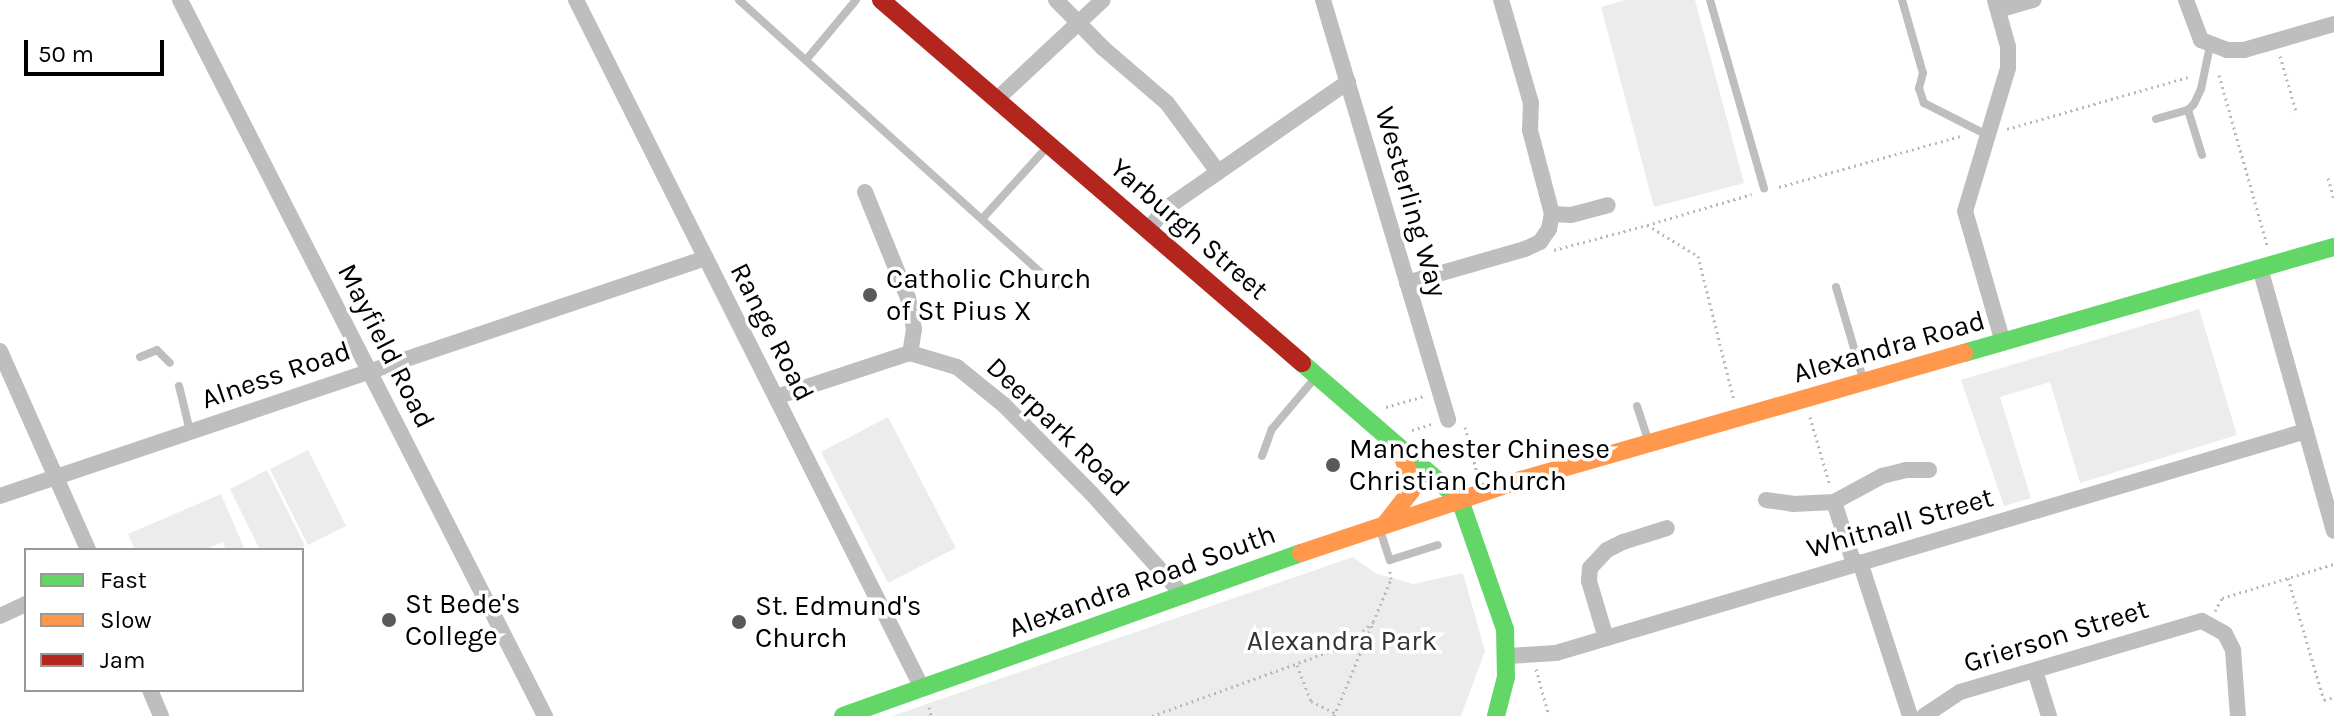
<!DOCTYPE html>
<html>
<head>
<meta charset="utf-8">
<style>
  body { margin:0 }
  #map { position:relative; width:2334px; height:716px; overflow:hidden; background:#fff; font-family:Karla,sans-serif }
  div>[style] { position:absolute }
  [style*='--x'] { left:calc(var(--x)*1px); top:calc(var(--y)*1px); width:calc(var(--w)*1px); rotate:calc(var(--a)*1deg) }
  .green>* { inset:0; background:#ececec }
  .path>* { height:3px; margin-top:-1.5px; transform-origin:0; background:repeating-linear-gradient(90deg,#b9b9b9 0 2px,transparent 0 6px) }
  .lane>* { height:8px; margin:-4px; padding:0 4px; transform-origin:4px; border-radius:4px; background:#bebebe }
  .street>* { height:16px; margin:-8px; padding:0 8px; transform-origin:8px; border-radius:8px; background:#bebebe }
  .fast>* { height:18px; margin:-9px; padding:0 9px; transform-origin:9px; border-radius:9px; background:#63d668 }
  .slow>* { height:18px; margin:-9px; padding:0 9px; transform-origin:9px; border-radius:9px; background:#ff974d }
  .jam>* { height:18px; margin:-9px; padding:0 9px; transform-origin:9px; border-radius:9px; background:#b3261e }
  .dots>* { width:22px; height:22px; translate:-50% -50%; box-sizing:border-box; border:4px solid #fff; border-radius:50% }
  span { translate:-50% -50%; white-space:nowrap; text-align:center; line-height:1.15; -webkit-text-stroke:7px #fff; paint-order:stroke }
  .street-label { font-size:28px; color:#000 }
  .poi-label { font-size:28px; color:#000 }
  .left { translate:0 -50%; text-align:left }
  .park-label { font-size:28px; color:#333 }
  .legend { position:absolute; left:24px; top:548px; width:280px; height:144px; box-sizing:border-box; background:#fff; border:2px solid #999; margin:0; padding:10px 14px; list-style:none; font-size:24px; color:#000 }
  .legend li { display:flex; align-items:center; gap:16px; height:40px }
  .legend b { width:40px; border:2px solid #999 }
  .scale { position:absolute; left:24px; top:40px; width:140px; height:36px; box-sizing:border-box; border:4px solid #000; border-top:0; padding-left:10px; font-size:24px; line-height:28px; white-space:nowrap; color:#000; -webkit-text-stroke:6px #fff; paint-order:stroke }
</style>
</head>
<body>
<div id="map">
  <div class="green">
    <i style="clip-path:polygon(1625px 0,1695px 0,1744px 183px,1654px 207px,1601px 7px)"></i>
    <i style="clip-path:polygon(2199px 309px,2237px 435px,2080px 483px,2050px 382px,2000px 397px,2031px 498px,2004px 506px,1961px 380px)"></i>
    <i style="clip-path:polygon(888px 417px,956px 548px,888px 583px,821px 452px)"></i>
    <i style="clip-path:polygon(308px 450px,346px 526px,308px 545px,270px 469px)"></i>
    <i style="clip-path:polygon(267px 470px,305px 546px,298px 550px,260px 550px,230px 489px)"></i>
    <i style="clip-path:polygon(221px 494px,245px 550px,226px 550px,223px 542px,203px 550px,135px 550px,128px 534px)"></i>
    <i style="clip-path:polygon(1353px 557px,1375px 573px,1413px 584px,1463px 573px,1485px 651px,1461px 716px,892px 716px)"></i>
  </div>
  <div class="path">
    <i style="--x:2280;--y:56;--w:60;--a:73.7"></i>
    <i style="--x:2219;--y:75;--w:177;--a:74.2"></i>
    <i style="--x:2007;--y:129;--w:188;--a:-16"></i>
    <i style="--x:2328;--y:178;--w:22;--a:74"></i>
    <i style="--x:1779;--y:187;--w:188;--a:-15.7"></i>
    <i style="--x:1647;--y:225;--w:109;--a:-16.4"></i>
    <i style="--x:1554;--y:250;--w:96;--a:-15"></i>
    <i style="--x:1647;--y:225;--w:60;--a:31.3"></i>
    <i style="--x:1698;--y:256;--w:148;--a:76"></i>
    <i style="--x:1386;--y:407;--w:40;--a:-16"></i>
    <i style="--x:1810;--y:417;--w:72;--a:73.8"></i>
    <i style="--x:1465;--y:427;--w:48;--a:75.4"></i>
    <i style="--x:1412;--y:430;--w:21;--a:-17"></i>
    <i style="--x:2288;--y:578;--w:127;--a:73.6"></i>
    <i style="--x:2324;--y:700;--w:10;--a:-17"></i>
    <i style="--x:2215;--y:611;--w:15;--a:-62"></i>
    <i style="--x:2222;--y:598;--w:117;--a:-16.9"></i>
    <i style="--x:1297;--y:665;--w:39;--a:69"></i>
    <i style="--x:1311;--y:701;--w:27;--a:27"></i>
    <i style="--x:1536;--y:669;--w:49;--a:74.5"></i>
    <i style="--x:929;--y:707;--w:9;--a:77"></i>
    <i style="--x:1152;--y:716;--w:204;--a:-20"></i>
    <i style="--x:1344;--y:646;--w:38;--a:-39"></i>
    <i style="--x:1334;--y:716;--w:148;--a:-67.4"></i>
    <i style="--x:1391;--y:579;--w:8;--a:-97"></i>
  </div>
  <div class="lane">
    <i style="--x:739;--y:0;--w:427;--a:42.1"></i>
    <i style="--x:1710;--y:0;--w:196;--a:74"></i>
    <i style="--x:1902;--y:0;--w:76;--a:74"></i>
    <i style="--x:1923;--y:73;--w:16;--a:105"></i>
    <i style="--x:1919;--y:88;--w:16;--a:72"></i>
    <i style="--x:1924;--y:103;--w:71;--a:26.9"></i>
    <i style="--x:806;--y:60;--w:78;--a:-50.2"></i>
    <i style="--x:2188;--y:110;--w:47;--a:72.7"></i>
    <i style="--x:2156;--y:119;--w:33;--a:-16"></i>
    <i style="--x:2188;--y:110;--w:8;--a:-45"></i>
    <i style="--x:2194;--y:104;--w:17;--a:-65"></i>
    <i style="--x:2201;--y:89;--w:44;--a:-78.2"></i>
    <i style="--x:982;--y:219;--w:98;--a:-47.9"></i>
    <i style="--x:1836;--y:287;--w:99;--a:73.6"></i>
    <i style="--x:140;--y:357;--w:18;--a:-22"></i>
    <i style="--x:157;--y:350;--w:18;--a:45"></i>
    <i style="--x:179;--y:386;--w:46;--a:76.3"></i>
    <i style="--x:1637;--y:406;--w:39;--a:72"></i>
    <i style="--x:1262;--y:456;--w:29;--a:-70"></i>
    <i style="--x:1272;--y:429;--w:67;--a:-49.9"></i>
    <i style="--x:1379;--y:527;--w:35;--a:72"></i>
    <i style="--x:1390;--y:560;--w:50;--a:-17.4"></i>
  </div>
  <div class="street">
    <i style="--x:180;--y:0;--w:804;--a:62.99"></i>
    <i style="--x:576;--y:0;--w:770;--a:63.3"></i>
    <i style="--x:1056;--y:0;--w:67;--a:45.6"></i>
    <i style="--x:1103;--y:48;--w:84;--a:40.7"></i>
    <i style="--x:1167;--y:103;--w:86;--a:53.5"></i>
    <i style="--x:1323;--y:0;--w:438;--a:73.4"></i>
    <i style="--x:1995;--y:0;--w:49;--a:74.5"></i>
    <i style="--x:2008;--y:47;--w:21;--a:90"></i>
    <i style="--x:2008;--y:68;--w:149;--a:106.7"></i>
    <i style="--x:1965;--y:211;--w:137;--a:73.9"></i>
    <i style="--x:2186;--y:0;--w:43;--a:69.4"></i>
    <i style="--x:2201;--y:40;--w:28;--a:21"></i>
    <i style="--x:2227;--y:50;--w:17;--a:0"></i>
    <i style="--x:2244;--y:50;--w:94;--a:-16.1"></i>
    <i style="--x:1998;--y:10;--w:37;--a:-16"></i>
    <i style="--x:996;--y:100;--w:146;--a:-43.1"></i>
    <i style="--x:865;--y:192;--w:114;--a:67.9"></i>
    <i style="--x:908;--y:298;--w:32;--a:79"></i>
    <i style="--x:914;--y:329;--w:24;--a:99"></i>
    <i style="--x:1552;--y:214;--w:19;--a:3"></i>
    <i style="--x:1571;--y:215;--w:38;--a:-15"></i>
    <i style="--x:1148;--y:230;--w:27;--a:-51"></i>
    <i style="--x:1165;--y:209;--w:223;--a:-34.8"></i>
    <i style="--x:2260;--y:268;--w:273;--a:74.3"></i>
    <i style="--x:1407;--y:283;--w:123;--a:-16.1"></i>
    <i style="--x:1525;--y:249;--w:17;--a:-25"></i>
    <i style="--x:1540;--y:242;--w:16;--a:-55"></i>
    <i style="--x:1549;--y:229;--w:15;--a:-79"></i>
    <i style="--x:1552;--y:214;--w:87;--a:-104.7"></i>
    <i style="--x:1530;--y:130;--w:27;--a:-88"></i>
    <i style="--x:1531;--y:103;--w:107;--a:-106.2"></i>
    <i style="--x:0;--y:351;--w:218;--a:66.1"></i>
    <i style="--x:776;--y:397;--w:141;--a:-18.2"></i>
    <i style="--x:910;--y:353;--w:49;--a:16.6"></i>
    <i style="--x:957;--y:367;--w:60;--a:39"></i>
    <i style="--x:1004;--y:405;--w:125;--a:45.3"></i>
    <i style="--x:1092;--y:494;--w:137;--a:48"></i>
    <i style="--x:0;--y:496;--w:745;--a:-18.63"></i>
    <i style="--x:1766;--y:500;--w:27;--a:8"></i>
    <i style="--x:1793;--y:504;--w:41;--a:-2.8"></i>
    <i style="--x:1834;--y:502;--w:55;--a:-28.4"></i>
    <i style="--x:1882;--y:476;--w:25;--a:-14"></i>
    <i style="--x:1906;--y:470;--w:23;--a:0"></i>
    <i style="--x:1834;--y:502;--w:65;--a:72.1"></i>
    <i style="--x:1860;--y:562;--w:162;--a:72"></i>
    <i style="--x:0;--y:616;--w:29;--a:-25"></i>
    <i style="--x:1606;--y:638;--w:59;--a:-106.6"></i>
    <i style="--x:1589;--y:581;--w:13;--a:-86"></i>
    <i style="--x:1590;--y:568;--w:25;--a:-47"></i>
    <i style="--x:1607;--y:550;--w:18;--a:-27"></i>
    <i style="--x:1623;--y:542;--w:46;--a:-17.7"></i>
    <i style="--x:1508;--y:656;--w:48;--a:-3.6"></i>
    <i style="--x:1556;--y:653;--w:782;--a:-16.49"></i>
    <i style="--x:2035;--y:671;--w:47;--a:72.7"></i>
    <i style="--x:150;--y:690;--w:28;--a:67"></i>
    <i style="--x:1924;--y:716;--w:43;--a:-33.7"></i>
    <i style="--x:1960;--y:692;--w:252;--a:-16.4"></i>
    <i style="--x:2202;--y:621;--w:26;--a:29"></i>
    <i style="--x:2225;--y:634;--w:18;--a:63"></i>
    <i style="--x:2233;--y:650;--w:66;--a:85.7"></i>
  </div>
  <div class="fast">
    <i style="--x:1964;--y:353;--w:385;--a:-16"></i>
    <i style="--x:1302;--y:363;--w:209;--a:40.9"></i>
    <i style="--x:1460;--y:500;--w:137;--a:70.8"></i>
    <i style="--x:1505;--y:629;--w:48;--a:88.8"></i>
    <i style="--x:1506;--y:677;--w:40;--a:104.4"></i>
    <i style="--x:843;--y:716;--w:486;--a:-19.6"></i>
  </div>
  <div class="slow">
    <i style="--x:1386;--y:523;--w:41;--a:-52"></i>
    <i style="--x:1411;--y:491;--w:14;--a:-90"></i>
    <i style="--x:1411;--y:477;--w:26;--a:-113"></i>
    <i style="--x:1301;--y:553;--w:232;--a:-18.4"></i>
    <i style="--x:1521;--y:480;--w:461;--a:-16"></i>
  </div>
  <div class="jam">
    <i style="--x:881;--y:0;--w:556;--a:40.77"></i>
  </div>
  <div class="dots">
    <i style="left:870px;top:295px;background:#595959"></i>
    <i style="left:1333px;top:465px;background:#595959"></i>
    <i style="left:389px;top:620px;background:#595959"></i>
    <i style="left:739px;top:622px;background:#595959"></i>
  </div>
  <div class="street-label">
    <span style="left:1411px;top:202px;rotate:74deg">Westerling Way</span>
    <span style="left:1189px;top:229px;rotate:41deg">Yarburgh Street</span>
    <span style="left:772px;top:332px;rotate:63deg">Range Road</span>
    <span style="left:386px;top:346px;rotate:63deg">Mayfield Road</span>
    <span style="left:1889px;top:347px;rotate:-16deg">Alexandra Road</span>
    <span style="left:276px;top:375px;rotate:-19deg">Alness Road</span>
    <span style="left:1058px;top:427px;rotate:44deg">Deerpark Road</span>
    <span style="left:1900px;top:523px;rotate:-16deg">Whitnall Street</span>
    <span style="left:1142px;top:581px;rotate:-20deg">Alexandra Road South</span>
    <span style="left:2056px;top:636px;rotate:-17deg">Grierson Street</span>
  </div>
  <div class="poi-label">
    <span class="left" style="left:886px;top:295px">Catholic Church<br>of St Pius X</span>
    <span class="left" style="left:1349px;top:465px">Manchester Chinese<br>Christian Church</span>
    <span class="left" style="left:405px;top:620px">St Bede's<br>College</span>
    <span class="left" style="left:755px;top:622px">St. Edmund's<br>Church</span>
  </div>
  <div class="park-label">
    <span style="left:1342px;top:641px">Alexandra Park</span>
  </div>
  <ul class="legend">
  <li><b style="height:10px;background:#63d668"></b>Fast</li>
  <li><b style="height:10px;background:#ff974d"></b>Slow</li>
  <li><b style="height:10px;background:#b3261e"></b>Jam</li>
  </ul>
  <div class="scale">50 m</div>
</div>
</body>
</html>
